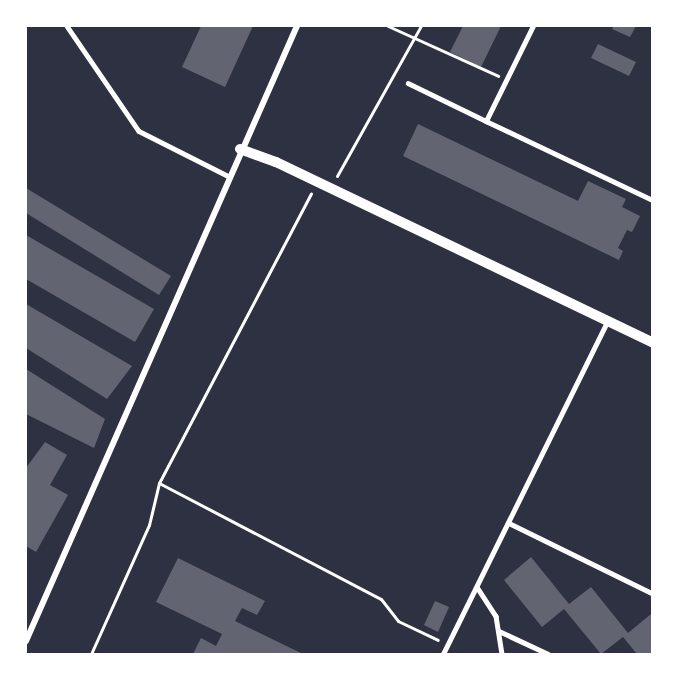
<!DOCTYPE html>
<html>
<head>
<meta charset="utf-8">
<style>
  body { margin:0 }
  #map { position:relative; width:678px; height:680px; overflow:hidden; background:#2d3142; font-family:"Sofia Sans Condensed",sans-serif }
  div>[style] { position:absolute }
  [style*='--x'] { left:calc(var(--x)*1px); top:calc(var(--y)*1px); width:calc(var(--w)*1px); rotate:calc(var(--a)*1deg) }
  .building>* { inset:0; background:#626471 }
  .path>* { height:3px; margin:-1.5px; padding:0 1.5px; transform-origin:1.5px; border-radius:1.5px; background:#fff }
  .service>* { height:4.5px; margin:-2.25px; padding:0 2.25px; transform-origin:2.25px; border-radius:2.25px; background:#fff }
  .minor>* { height:6px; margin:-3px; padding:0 3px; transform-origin:3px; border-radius:3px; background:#fff }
  .tertiary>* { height:10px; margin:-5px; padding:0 5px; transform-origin:5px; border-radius:5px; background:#fff }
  span { translate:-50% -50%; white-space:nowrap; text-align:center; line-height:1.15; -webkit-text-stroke:4.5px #fff; paint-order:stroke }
  .frame { position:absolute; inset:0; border:27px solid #fff; pointer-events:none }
</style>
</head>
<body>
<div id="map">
  <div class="building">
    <i style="clip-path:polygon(201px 26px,253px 26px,225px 87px,182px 67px)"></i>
    <i style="clip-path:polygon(463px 26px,501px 26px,481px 67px,450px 52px)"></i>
    <i style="clip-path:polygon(614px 26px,636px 26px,630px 37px,612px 29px)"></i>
    <i style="clip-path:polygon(598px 44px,636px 62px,629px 76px,591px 58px)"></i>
    <i style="clip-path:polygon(418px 124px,578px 201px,588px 181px,626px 199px,622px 207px,640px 216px,632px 232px,627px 230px,618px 248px,623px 251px,619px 260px,403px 156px)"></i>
    <i style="clip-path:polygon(26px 188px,171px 276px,159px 295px,26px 213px)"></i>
    <i style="clip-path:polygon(26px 235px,154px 309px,135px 342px,26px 279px)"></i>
    <i style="clip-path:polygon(26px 304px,132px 366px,107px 399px,26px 348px)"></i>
    <i style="clip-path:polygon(26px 369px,105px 419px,94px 448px,26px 414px)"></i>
    <i style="clip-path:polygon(45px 442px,67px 455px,50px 485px,68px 495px,36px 552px,26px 546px,26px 468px)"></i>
    <i style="clip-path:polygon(531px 557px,569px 604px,591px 587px,628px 633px,651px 614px,652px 654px,637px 654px,623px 637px,601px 654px,564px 609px,542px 627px,504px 580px)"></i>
    <i style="clip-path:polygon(178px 558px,265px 601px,257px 615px,242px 608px,235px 621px,303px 654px,193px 654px,201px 638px,216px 646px,222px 634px,156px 602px)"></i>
    <i style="clip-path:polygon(435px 601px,449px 607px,438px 632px,424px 625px)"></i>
  </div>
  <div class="path">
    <i style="--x:388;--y:26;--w:121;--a:24.4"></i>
    <i style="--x:337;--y:176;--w:172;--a:-60.8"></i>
    <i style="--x:159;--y:483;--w:250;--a:27.6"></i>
    <i style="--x:381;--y:599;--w:28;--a:52"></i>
    <i style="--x:398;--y:621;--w:44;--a:25.4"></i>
    <i style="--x:91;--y:654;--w:141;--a:-65.8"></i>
    <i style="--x:149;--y:525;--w:43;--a:-76.6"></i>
    <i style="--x:159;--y:483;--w:327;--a:-62.3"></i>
  </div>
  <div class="service">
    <i style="--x:67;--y:26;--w:127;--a:55.6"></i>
    <i style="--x:139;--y:131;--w:100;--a:26.8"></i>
    <i style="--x:408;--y:83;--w:87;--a:26"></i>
    <i style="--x:486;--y:121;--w:106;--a:-63.7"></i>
    <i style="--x:486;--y:121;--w:184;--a:25.4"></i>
    <i style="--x:509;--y:523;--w:159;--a:26.1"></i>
    <i style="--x:477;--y:587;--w:35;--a:57"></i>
    <i style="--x:496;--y:616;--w:38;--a:81"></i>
    <i style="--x:499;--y:631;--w:54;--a:25.1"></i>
    <i style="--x:443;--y:654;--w:370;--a:-63.7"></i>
  </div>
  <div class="minor">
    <i style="--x:26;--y:641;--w:672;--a:-66.22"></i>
  </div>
  <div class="tertiary">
    <i style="--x:240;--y:149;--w:38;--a:20"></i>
    <i style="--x:276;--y:162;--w:417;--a:25.6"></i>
  </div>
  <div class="frame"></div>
</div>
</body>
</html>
